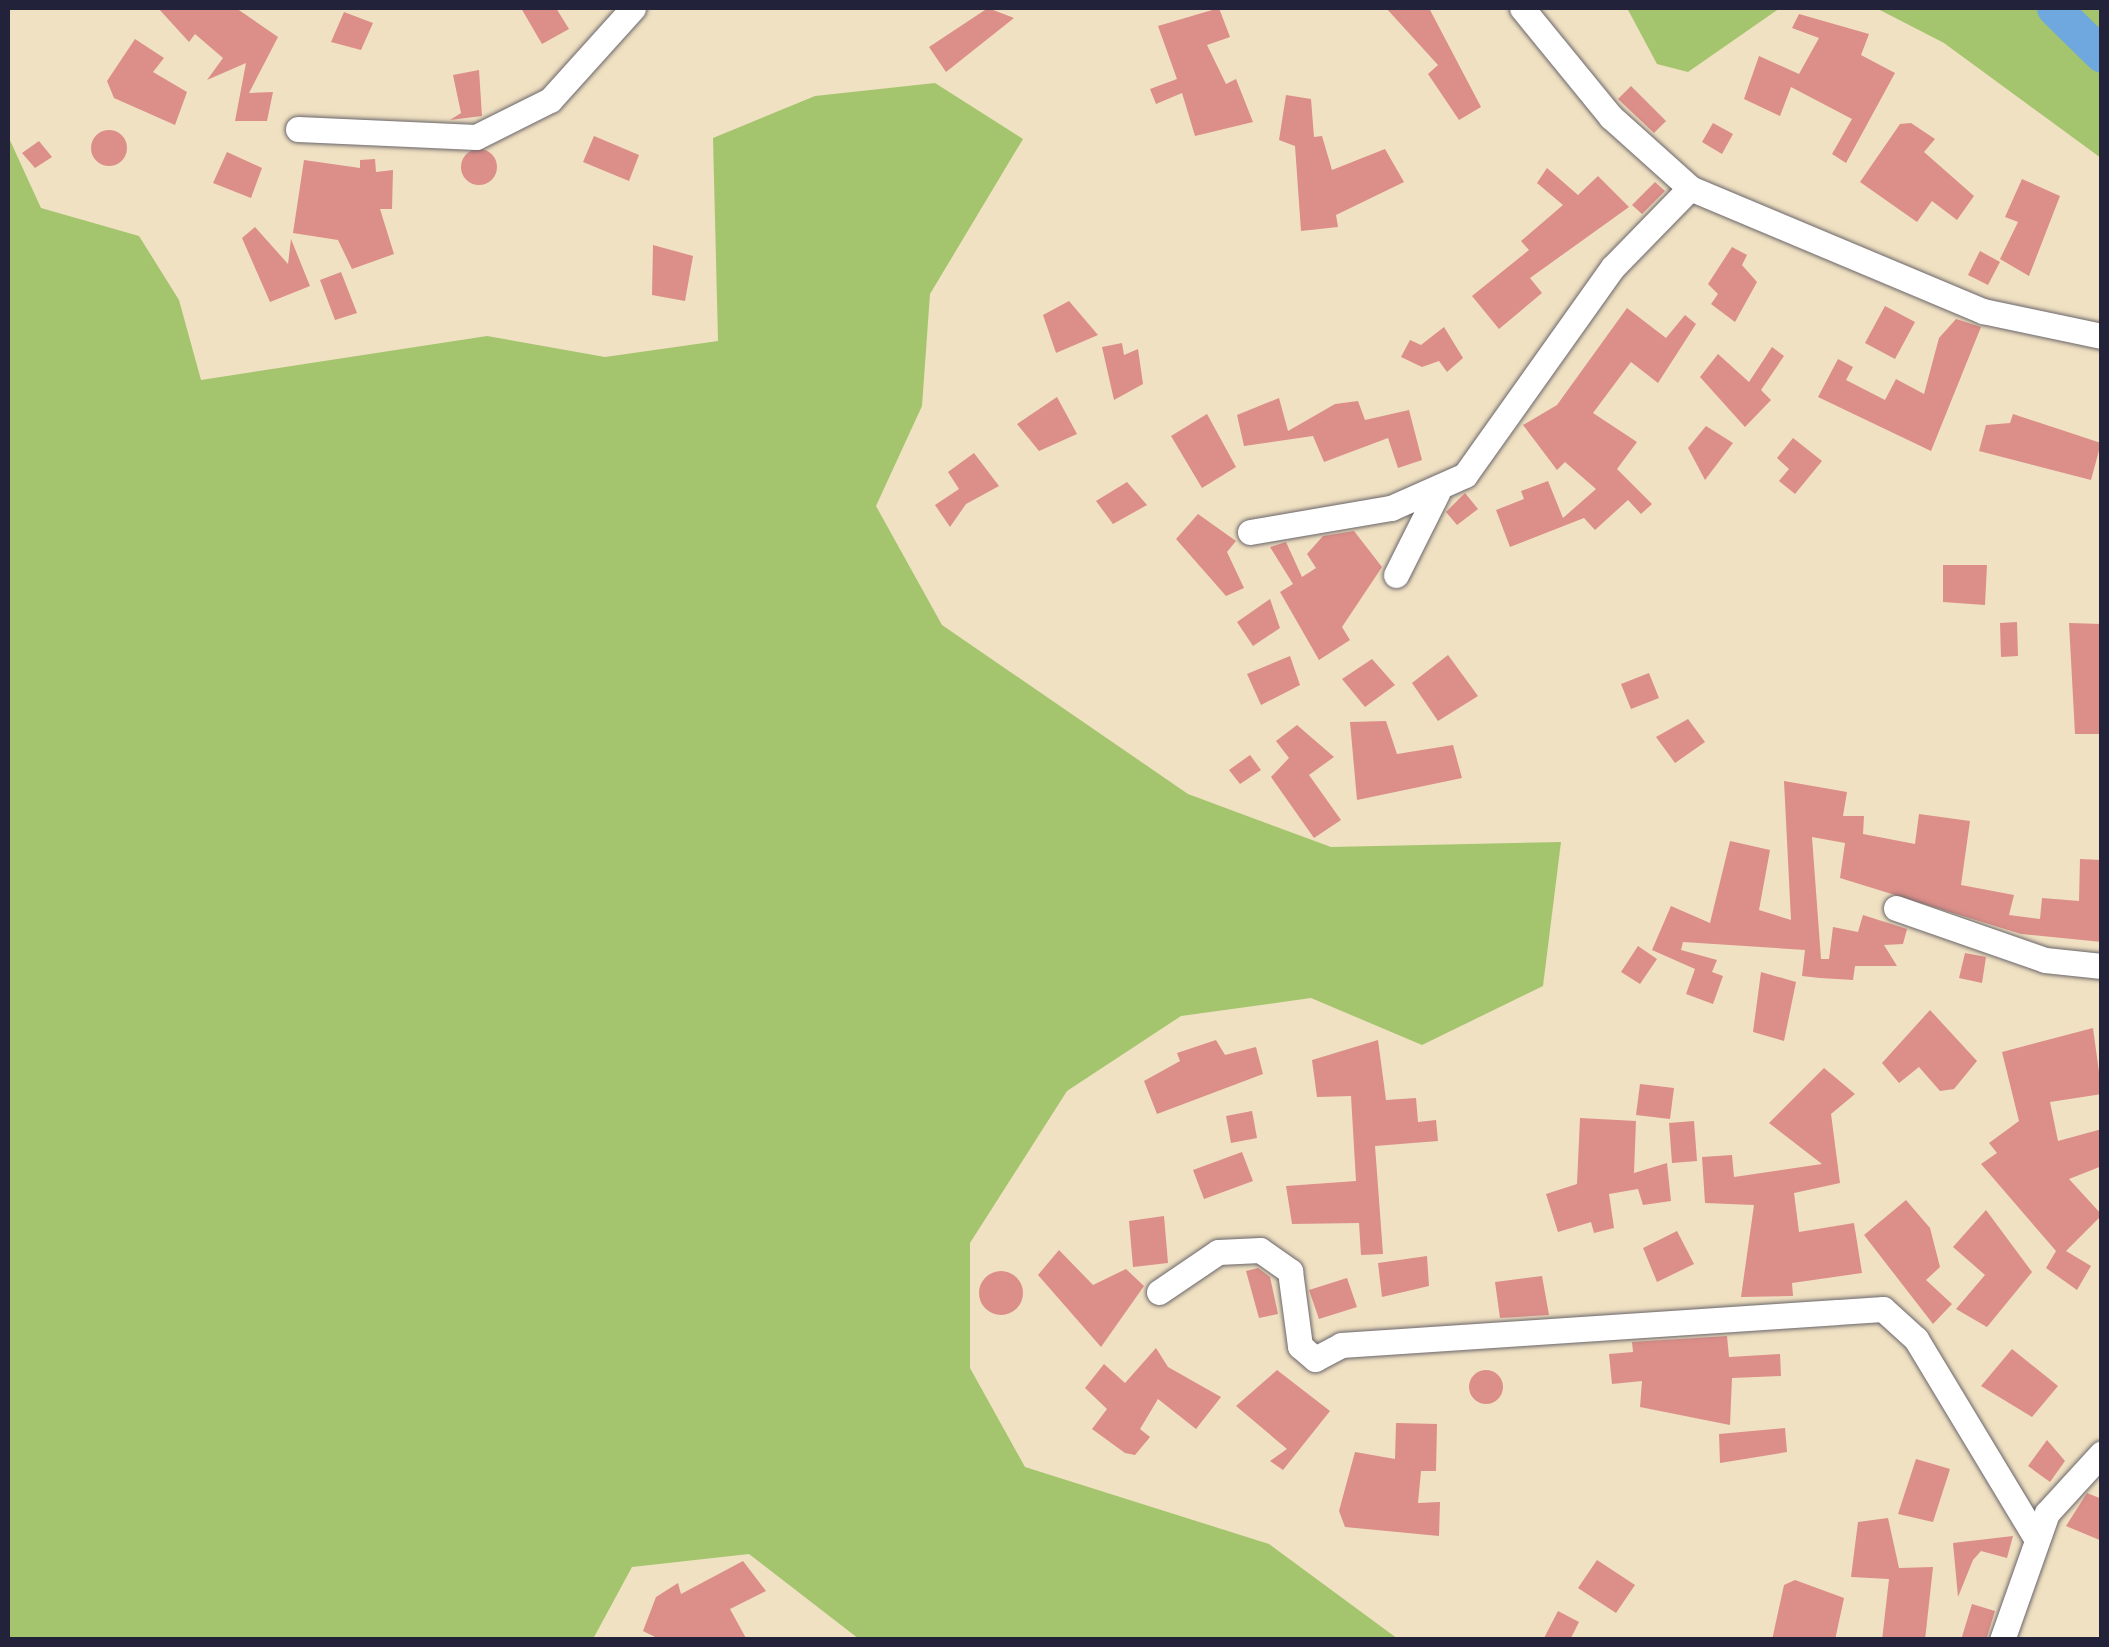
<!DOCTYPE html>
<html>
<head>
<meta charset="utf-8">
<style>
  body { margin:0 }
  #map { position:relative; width:2109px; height:1647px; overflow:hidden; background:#f0e1c2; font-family:"Libre Bodoni",serif }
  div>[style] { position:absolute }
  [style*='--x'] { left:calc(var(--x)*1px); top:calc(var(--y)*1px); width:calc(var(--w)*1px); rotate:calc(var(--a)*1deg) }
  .green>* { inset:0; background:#a4c56e }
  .river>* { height:35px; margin:-17.5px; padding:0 17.5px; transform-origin:17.5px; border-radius:17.5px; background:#6ea8de }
  .building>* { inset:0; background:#dc8e89 }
  .round { border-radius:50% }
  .roads { filter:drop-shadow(0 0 2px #6a656a) drop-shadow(0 0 2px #6a656a) }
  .minor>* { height:25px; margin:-12.5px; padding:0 12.5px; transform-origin:12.5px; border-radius:12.5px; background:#fff }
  span { translate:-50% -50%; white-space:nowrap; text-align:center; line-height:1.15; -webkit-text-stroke:9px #fcf5e5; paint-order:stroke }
  .frame { position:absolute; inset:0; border:10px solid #22223b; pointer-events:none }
</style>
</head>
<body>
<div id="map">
  <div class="green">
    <i style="clip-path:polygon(1627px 8px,1780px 8px,1688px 72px,1657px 64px)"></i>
    <i style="clip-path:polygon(1876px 8px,2101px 8px,2101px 158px,1944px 43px)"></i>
    <i style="clip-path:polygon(935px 83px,1023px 139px,930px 294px,922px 406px,876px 506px,942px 625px,1188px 794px,1331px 847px,1561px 842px,1543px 986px,1422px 1045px,1311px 998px,1181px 1016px,1067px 1091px,970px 1243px,970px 1368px,1025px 1467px,1269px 1544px,1398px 1639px,859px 1639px,749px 1554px,632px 1567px,593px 1639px,8px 1639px,8px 136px,41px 208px,139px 236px,179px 300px,201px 380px,487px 336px,605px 357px,718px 341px,713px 138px,815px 96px)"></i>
  </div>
  <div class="river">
    <i style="--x:2054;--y:8;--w:67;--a:44.4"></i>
  </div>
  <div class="building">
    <i style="clip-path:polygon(158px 8px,236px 8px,278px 37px,249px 93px,273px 92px,267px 121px,235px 121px,246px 63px,207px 80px,223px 58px,195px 34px,189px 42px)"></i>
    <i style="clip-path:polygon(521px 8px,556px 8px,569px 29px,542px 44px)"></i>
    <i style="clip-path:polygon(988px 8px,1014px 18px,946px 72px,929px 47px)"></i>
    <i style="clip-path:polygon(1219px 8px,1230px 37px,1207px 45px,1226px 84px,1236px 79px,1253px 122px,1195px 136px,1182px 93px,1156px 104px,1150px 89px,1177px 79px,1158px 26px)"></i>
    <i style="clip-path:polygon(1386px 8px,1429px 8px,1481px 107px,1459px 120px,1428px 74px,1438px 65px)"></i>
    <i style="clip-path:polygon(344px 12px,373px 23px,361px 50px,331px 42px)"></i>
    <i style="clip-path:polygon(1799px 14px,1869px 34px,1861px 55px,1895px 73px,1846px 163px,1832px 154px,1852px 119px,1791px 87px,1780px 116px,1744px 99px,1759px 56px,1799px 74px,1819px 38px,1792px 28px)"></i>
    <i style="clip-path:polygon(135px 39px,164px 58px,153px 72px,187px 92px,175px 125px,114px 98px,107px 81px)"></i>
    <i style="clip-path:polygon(479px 70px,482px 116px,450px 120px,461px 113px,453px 75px)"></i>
    <i style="clip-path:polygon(1631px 86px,1666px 121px,1654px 133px,1618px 99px)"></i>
    <i style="clip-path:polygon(1286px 95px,1311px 99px,1314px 137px,1322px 136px,1332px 170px,1385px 149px,1404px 182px,1336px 215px,1338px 227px,1301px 231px,1295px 146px,1279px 140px)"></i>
    <i style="clip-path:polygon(1713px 123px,1733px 134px,1722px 154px,1702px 142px)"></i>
    <i style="clip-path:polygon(1911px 123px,1935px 139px,1924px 152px,1974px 196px,1957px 220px,1932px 201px,1917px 222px,1860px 182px,1900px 124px)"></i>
    <i class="round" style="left:91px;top:130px;width:36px;height:36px"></i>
    <i style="clip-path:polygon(594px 136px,639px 155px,629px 181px,583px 162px)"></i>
    <i style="clip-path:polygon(39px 141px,52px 157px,35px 168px,22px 153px)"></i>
    <i class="round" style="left:461px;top:149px;width:36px;height:36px"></i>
    <i style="clip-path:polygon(227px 152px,262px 168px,251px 198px,213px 183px)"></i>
    <i style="clip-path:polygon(375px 159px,376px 172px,393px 170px,392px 209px,380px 209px,394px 254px,352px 269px,338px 240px,293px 233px,304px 160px,360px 168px,360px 160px)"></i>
    <i style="clip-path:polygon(1547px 168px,1578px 195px,1598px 176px,1629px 207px,1530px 278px,1542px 293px,1499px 329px,1472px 296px,1529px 250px,1521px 241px,1563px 205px,1537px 183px)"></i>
    <i style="clip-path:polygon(2022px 179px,2060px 196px,2029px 276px,2000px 259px,2018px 222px,2005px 217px)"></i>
    <i style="clip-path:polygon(1655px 182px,1665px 191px,1642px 214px,1632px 205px)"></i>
    <i style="clip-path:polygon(255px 227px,288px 264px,291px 239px,310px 286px,270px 302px,242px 238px)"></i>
    <i style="clip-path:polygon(653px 245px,693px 256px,685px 301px,652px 295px)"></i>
    <i style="clip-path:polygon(1732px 247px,1747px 255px,1742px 265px,1757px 282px,1735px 322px,1711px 304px,1718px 294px,1708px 284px)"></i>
    <i style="clip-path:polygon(1980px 251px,2000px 262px,1988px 285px,1968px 275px)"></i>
    <i style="clip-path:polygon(341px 272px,357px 313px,335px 320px,320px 280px)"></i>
    <i style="clip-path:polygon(1069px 301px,1098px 335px,1056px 353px,1043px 315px)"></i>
    <i style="clip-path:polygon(1885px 306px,1915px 322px,1895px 359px,1865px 343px)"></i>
    <i style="clip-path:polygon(1627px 308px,1666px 338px,1685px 315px,1696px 324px,1658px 383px,1631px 362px,1593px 413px,1637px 442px,1617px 469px,1652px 504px,1641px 514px,1628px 500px,1595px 530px,1584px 518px,1510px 547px,1496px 510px,1524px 499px,1521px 491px,1548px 481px,1563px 518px,1596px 489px,1565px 462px,1557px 470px,1523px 425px,1557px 405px)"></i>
    <i style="clip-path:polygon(1956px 319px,1981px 327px,1931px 451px,1818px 397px,1838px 359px,1853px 367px,1846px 380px,1885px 400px,1896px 379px,1924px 394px,1939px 338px)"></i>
    <i style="clip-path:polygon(1444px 327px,1463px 358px,1447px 372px,1439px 361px,1422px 367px,1401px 357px,1410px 340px,1421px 345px)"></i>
    <i style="clip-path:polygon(1122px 343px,1124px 355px,1138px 349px,1143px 384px,1114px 400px,1102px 347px)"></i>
    <i style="clip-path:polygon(1772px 347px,1784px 356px,1761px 390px,1771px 400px,1745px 427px,1700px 377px,1718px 354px,1749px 382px)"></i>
    <i style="clip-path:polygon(1057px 397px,1077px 434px,1039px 451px,1017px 424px)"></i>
    <i style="clip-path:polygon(1279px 398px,1288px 431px,1335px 404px,1358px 401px,1365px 420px,1409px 410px,1422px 460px,1398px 468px,1388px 438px,1324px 462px,1313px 436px,1244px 446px,1237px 415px)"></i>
    <i style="clip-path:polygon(1207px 414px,1236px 467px,1202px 488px,1171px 436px)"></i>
    <i style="clip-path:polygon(2013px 414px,2101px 443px,2091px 480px,1979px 451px,1986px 425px,2010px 423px)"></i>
    <i style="clip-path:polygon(1706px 426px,1733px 443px,1705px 480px,1688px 448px)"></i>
    <i style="clip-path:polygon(1793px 438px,1822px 461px,1795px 494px,1779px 481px,1789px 469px,1777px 458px)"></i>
    <i style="clip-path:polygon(974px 453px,999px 486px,966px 504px,950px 527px,935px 505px,959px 489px,948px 472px)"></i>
    <i style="clip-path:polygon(1127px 482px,1147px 505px,1113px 524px,1096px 501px)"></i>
    <i style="clip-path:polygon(1465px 493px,1478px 509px,1457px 525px,1446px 512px)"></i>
    <i style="clip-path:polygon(1198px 514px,1236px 541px,1227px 552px,1244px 588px,1226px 596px,1176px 539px)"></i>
    <i style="clip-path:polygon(1354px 531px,1382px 567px,1342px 627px,1350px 640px,1319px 660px,1280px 592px,1293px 584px,1270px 547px,1286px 542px,1302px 577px,1316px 568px,1307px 554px,1323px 536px)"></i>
    <i style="clip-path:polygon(1943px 565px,1987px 565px,1985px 605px,1943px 602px)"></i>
    <i style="clip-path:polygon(1270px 599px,1280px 628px,1253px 646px,1237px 622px)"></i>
    <i style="clip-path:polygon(2017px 622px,2018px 656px,2001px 657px,2000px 623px)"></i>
    <i style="clip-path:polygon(2069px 623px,2102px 624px,2102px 734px,2075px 734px)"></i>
    <i style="clip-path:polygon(1448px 655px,1478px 696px,1438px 721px,1412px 683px)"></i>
    <i style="clip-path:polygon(1290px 656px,1300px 685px,1261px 705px,1247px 674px)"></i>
    <i style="clip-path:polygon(1372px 659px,1395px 685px,1365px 707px,1342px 679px)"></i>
    <i style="clip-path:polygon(1649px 673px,1659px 698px,1631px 709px,1621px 684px)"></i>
    <i style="clip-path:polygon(1688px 719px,1705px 742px,1675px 763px,1656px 737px)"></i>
    <i style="clip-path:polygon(1386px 721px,1397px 754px,1453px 745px,1462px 778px,1357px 800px,1350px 722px)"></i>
    <i style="clip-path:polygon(1297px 725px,1334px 757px,1309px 775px,1341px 820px,1314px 838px,1271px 777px,1289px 758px,1276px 741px)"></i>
    <i style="clip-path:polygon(1250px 755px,1261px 770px,1240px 784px,1229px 770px)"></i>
    <i style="clip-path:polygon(1784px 781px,1847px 792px,1843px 816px,1864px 816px,1863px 834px,1915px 844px,1919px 814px,1970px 821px,1961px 885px,2014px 895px,2009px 915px,2040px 919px,2042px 898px,2079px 901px,2080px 859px,2102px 860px,2102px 942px,2021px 934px,1840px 878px,1845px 843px,1812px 837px,1821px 959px,1829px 959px,1833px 927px,1858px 932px,1863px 915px,1907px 929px,1903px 944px,1884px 945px,1897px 966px,1855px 966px,1853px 980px,1820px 978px,1802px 976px,1805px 950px,1683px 942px,1681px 950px,1717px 960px,1712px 972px,1723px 976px,1713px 1004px,1686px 994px,1695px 969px,1652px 950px,1671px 906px,1710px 923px,1730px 841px,1770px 850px,1759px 910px,1791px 920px)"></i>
    <i style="clip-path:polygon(1638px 946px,1657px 959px,1640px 984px,1621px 972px)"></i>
    <i style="clip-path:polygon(1965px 953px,1986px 957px,1982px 983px,1959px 978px)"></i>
    <i style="clip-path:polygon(1761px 972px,1796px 982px,1784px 1041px,1753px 1032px)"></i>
    <i style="clip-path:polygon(1930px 1010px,1977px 1061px,1954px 1089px,1940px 1091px,1919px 1067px,1899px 1083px,1882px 1063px)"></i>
    <i style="clip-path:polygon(2093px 1028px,2102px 1094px,2050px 1102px,2058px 1141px,2102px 1129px,2102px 1166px,2069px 1179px,2102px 1215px,2066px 1251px,2091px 1266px,2077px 1290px,2046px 1268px,2056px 1251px,1981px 1164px,1997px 1153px,1989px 1143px,2019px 1121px,2002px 1052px)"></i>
    <i style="clip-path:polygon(1216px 1040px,1225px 1055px,1256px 1047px,1263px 1074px,1157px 1114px,1144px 1081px,1180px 1061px,1177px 1053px)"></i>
    <i style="clip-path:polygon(1378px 1040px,1386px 1100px,1416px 1098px,1418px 1122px,1436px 1120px,1438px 1141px,1375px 1146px,1383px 1254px,1361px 1255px,1359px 1223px,1292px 1224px,1286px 1186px,1356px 1181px,1351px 1096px,1317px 1097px,1312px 1060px)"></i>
    <i style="clip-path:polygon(1824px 1068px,1855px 1094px,1831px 1114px,1840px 1183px,1794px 1193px,1799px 1232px,1854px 1223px,1862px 1273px,1792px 1283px,1793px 1296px,1741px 1297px,1754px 1205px,1705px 1203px,1702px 1157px,1732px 1155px,1734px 1177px,1822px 1164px,1769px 1123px)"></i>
    <i style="clip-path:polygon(1640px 1084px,1674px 1088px,1670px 1119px,1636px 1115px)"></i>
    <i style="clip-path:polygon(1252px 1111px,1257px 1138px,1231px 1143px,1226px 1116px)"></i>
    <i style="clip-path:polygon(1580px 1118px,1636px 1121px,1634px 1173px,1667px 1163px,1671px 1201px,1643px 1205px,1638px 1189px,1609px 1194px,1614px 1228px,1594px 1233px,1591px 1222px,1558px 1232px,1546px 1194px,1577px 1184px)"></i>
    <i style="clip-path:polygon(1694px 1121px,1697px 1161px,1672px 1163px,1669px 1123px)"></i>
    <i style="clip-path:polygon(1242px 1152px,1253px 1181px,1204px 1199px,1193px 1170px)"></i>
    <i style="clip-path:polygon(1906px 1200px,1930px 1228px,1940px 1267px,1926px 1280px,1952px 1304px,1933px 1324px,1864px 1235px)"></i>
    <i style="clip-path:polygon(1986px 1210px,2032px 1272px,1987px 1327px,1956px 1309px,1985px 1275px,1953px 1247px)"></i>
    <i style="clip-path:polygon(1164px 1216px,1168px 1263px,1133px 1267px,1129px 1221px)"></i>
    <i style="clip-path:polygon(1677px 1231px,1694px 1264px,1657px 1282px,1643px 1248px)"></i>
    <i style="clip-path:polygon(1059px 1250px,1093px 1285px,1126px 1269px,1144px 1286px,1101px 1347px,1038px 1275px)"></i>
    <i style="clip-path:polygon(1427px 1256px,1429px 1286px,1382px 1297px,1378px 1263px)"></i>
    <i style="clip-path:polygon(1258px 1268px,1270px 1277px,1278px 1314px,1259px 1318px,1246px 1271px)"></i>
    <i class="round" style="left:979px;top:1271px;width:44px;height:44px"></i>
    <i style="clip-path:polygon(1542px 1276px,1549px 1315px,1500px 1318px,1495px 1282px)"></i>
    <i style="clip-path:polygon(1347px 1278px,1357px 1307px,1319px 1319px,1309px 1290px)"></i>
    <i style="clip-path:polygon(1727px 1336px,1729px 1357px,1780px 1354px,1781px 1376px,1732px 1378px,1730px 1425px,1640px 1407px,1642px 1381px,1612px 1384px,1609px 1354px,1633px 1352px,1632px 1342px)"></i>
    <i style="clip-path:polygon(1156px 1348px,1168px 1367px,1221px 1397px,1196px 1429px,1158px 1399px,1140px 1429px,1150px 1437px,1135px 1455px,1125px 1453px,1092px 1429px,1107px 1409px,1085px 1388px,1104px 1364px,1125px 1383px)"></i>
    <i style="clip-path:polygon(2012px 1349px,2058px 1386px,2032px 1417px,1981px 1386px)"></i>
    <i class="round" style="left:1469px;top:1370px;width:34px;height:34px"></i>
    <i style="clip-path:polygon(1277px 1370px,1330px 1411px,1283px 1470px,1270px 1461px,1287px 1449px,1236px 1406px)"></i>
    <i style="clip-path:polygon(1396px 1423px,1437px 1424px,1436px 1471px,1421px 1471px,1418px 1503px,1440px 1502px,1439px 1536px,1345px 1527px,1339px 1511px,1355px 1452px,1395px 1459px)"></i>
    <i style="clip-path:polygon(1785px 1428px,1787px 1452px,1720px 1463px,1719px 1434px)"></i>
    <i style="clip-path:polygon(2047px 1440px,2065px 1461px,2050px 1482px,2028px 1466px)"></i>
    <i style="clip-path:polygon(1916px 1459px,1950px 1469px,1933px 1522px,1898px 1514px)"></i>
    <i style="clip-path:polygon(2087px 1493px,2102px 1499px,2102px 1541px,2066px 1526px)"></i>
    <i style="clip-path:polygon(1888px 1518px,1899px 1568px,1933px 1567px,1925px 1640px,1882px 1640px,1889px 1579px,1851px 1577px,1858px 1522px)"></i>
    <i style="clip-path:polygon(2013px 1536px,2007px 1558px,1981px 1551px,1973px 1560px,1958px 1597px,1953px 1543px)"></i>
    <i style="clip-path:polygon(1597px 1560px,1635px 1585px,1616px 1613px,1578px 1588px)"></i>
    <i style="clip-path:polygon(743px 1561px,766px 1591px,730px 1609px,747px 1640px,661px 1640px,643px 1631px,656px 1597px,678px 1583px,681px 1594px)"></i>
    <i style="clip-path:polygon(1795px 1580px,1844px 1598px,1835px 1640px,1772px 1640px,1784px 1585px)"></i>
    <i style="clip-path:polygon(1972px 1604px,1995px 1611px,1986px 1640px,1961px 1640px)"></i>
    <i style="clip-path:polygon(1558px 1611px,1579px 1622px,1570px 1640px,1543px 1640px)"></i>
  </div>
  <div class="roads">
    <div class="minor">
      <i style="--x:1522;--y:8;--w:141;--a:50.8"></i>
      <i style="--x:1611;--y:117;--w:106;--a:41.9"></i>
      <i style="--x:1690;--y:188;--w:318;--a:22.8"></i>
      <i style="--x:1983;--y:311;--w:122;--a:11.9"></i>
      <i style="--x:298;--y:129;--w:178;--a:2.6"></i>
      <i style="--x:476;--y:137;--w:83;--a:-26.6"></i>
      <i style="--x:550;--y:100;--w:124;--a:-47.9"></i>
      <i style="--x:1250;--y:532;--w:143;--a:-9.7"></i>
      <i style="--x:1391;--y:508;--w:81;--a:-24"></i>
      <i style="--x:1465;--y:475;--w:255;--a:-54.6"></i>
      <i style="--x:1613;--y:267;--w:110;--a:-45.7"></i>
      <i style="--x:1396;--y:575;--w:92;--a:-63.4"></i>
      <i style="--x:1896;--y:908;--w:158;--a:19.2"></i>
      <i style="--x:2045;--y:960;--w:57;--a:6"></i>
      <i style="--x:1159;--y:1292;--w:71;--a:-34.1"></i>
      <i style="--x:1218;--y:1252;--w:42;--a:-2.7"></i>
      <i style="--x:1260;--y:1250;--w:37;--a:35"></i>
      <i style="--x:1290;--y:1271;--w:76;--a:82.4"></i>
      <i style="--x:1300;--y:1346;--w:20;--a:41"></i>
      <i style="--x:1315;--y:1359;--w:30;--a:-28"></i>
      <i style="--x:1341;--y:1345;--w:543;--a:-3.8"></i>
      <i style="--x:1883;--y:1309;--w:45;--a:42.3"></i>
      <i style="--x:1916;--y:1339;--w:230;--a:58.9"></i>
      <i style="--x:2002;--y:1640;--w:135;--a:-70.5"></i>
      <i style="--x:2047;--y:1513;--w:81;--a:-47.5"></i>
    </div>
  </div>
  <div class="frame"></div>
</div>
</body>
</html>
